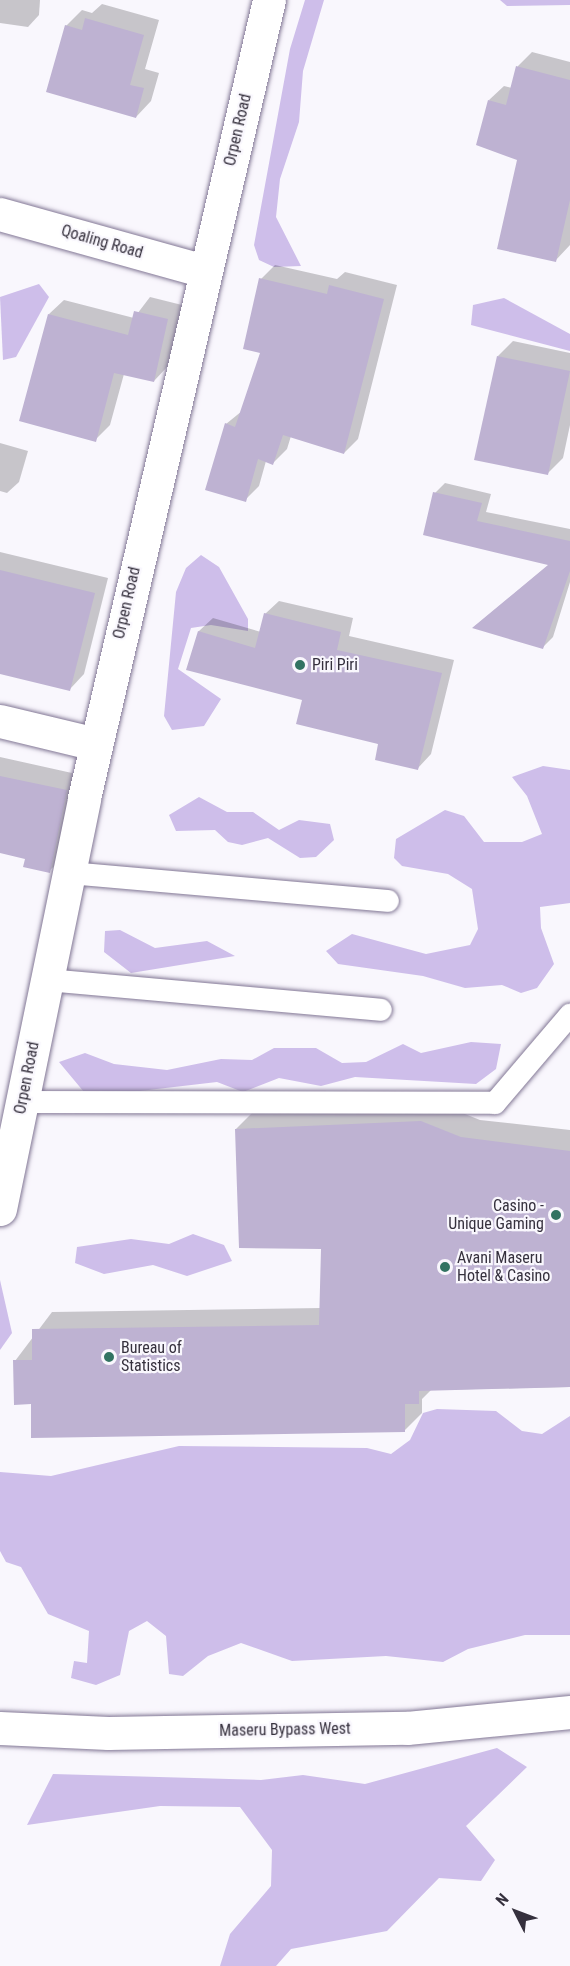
<!DOCTYPE html>
<html>
<head>
<meta charset="utf-8">
<style>
  body { margin:0 }
  #map { position:relative; width:570px; height:1966px; overflow:hidden; background:#f9f7fd; font-family:"Roboto Condensed",sans-serif }
  div>[style] { position:absolute }
  [style*='--x'] { left:calc(var(--x)*1px); top:calc(var(--y)*1px); width:calc(var(--w)*1px); rotate:calc(var(--a)*1deg) }
  .forest>* { inset:0; background:#cebeea }
  .shadow>* { inset:0; background:#0003 }
  .building>* { inset:0; background:#beb2d2 }
  .roads { filter:drop-shadow(0 0 2px #827795) drop-shadow(0 0 2px #827795) }
  .lane>* { height:22px; margin:-11px; padding:0 11px; transform-origin:11px; border-radius:11px; background:#fff }
  .street>* { height:33px; margin:-16.5px; padding:0 16.5px; transform-origin:16.5px; border-radius:16.5px; background:#fff }
  .primary>* { height:33px; margin:-16.5px; padding:0 16.5px; transform-origin:16.5px; border-radius:16.5px; background:#fff }
  .dots>* { width:16px; height:16px; translate:-50% -50%; box-sizing:border-box; border:3px solid #f9f7fd; border-radius:50% }
  span { translate:-50% -50%; white-space:nowrap; text-align:center; line-height:1.15; -webkit-text-stroke:4.5px #f9f7fd; paint-order:stroke }
  .street-label { font-size:16px; color:#35303d }
  .poi-label { font-size:16px; color:#35303d }
  .left { translate:0 -50%; text-align:left }
  .right { translate:-100% -50%; text-align:right }
  .north { position:absolute; left:486px; top:1882px; width:60px; height:60px; -webkit-text-stroke:4px #f9f7fd; paint-order:stroke; rotate:312deg; font-size:16px; font-weight:700; line-height:24px; text-align:center; color:#35303d }
  .north::after { content:''; display:block; margin:auto; width:21px; height:27px; background:#35303d; clip-path:polygon(50% 0,100% 100%,50% 72%,0 100%) }
</style>
</head>
<body>
<div id="map">
  <div class="forest">
    <i style="clip-path:polygon(305px 0,324px 0,303px 71px,299px 122px,280px 179px,276px 217px,301px 266px,274px 267px,259px 260px,254px 245px,290px 49px)"></i>
    <i style="clip-path:polygon(500px 0,570px 0,570px 5px,507px 6px)"></i>
    <i style="clip-path:polygon(39px 284px,49px 297px,16px 357px,3px 360px,0 297px)"></i>
    <i style="clip-path:polygon(504px 298px,570px 334px,570px 351px,471px 325px,473px 305px)"></i>
    <i style="clip-path:polygon(201px 555px,219px 567px,248px 619px,248px 631px,211px 625px,191px 628px,178px 669px,221px 699px,204px 726px,172px 730px,164px 716px,176px 592px,186px 568px)"></i>
    <i style="clip-path:polygon(543px 766px,570px 770px,570px 903px,540px 907px,541px 928px,554px 964px,537px 988px,521px 993px,502px 985px,465px 988px,423px 976px,338px 964px,326px 951px,352px 934px,426px 954px,470px 945px,478px 929px,472px 889px,448px 874px,402px 866px,394px 858px,396px 839px,445px 810px,464px 816px,484px 842px,522px 842px,542px 834px,527px 796px,512px 777px)"></i>
    <i style="clip-path:polygon(199px 797px,227px 812px,253px 812px,279px 830px,299px 820px,330px 824px,334px 840px,316px 857px,300px 858px,268px 838px,242px 845px,228px 842px,215px 830px,176px 831px,169px 815px)"></i>
    <i style="clip-path:polygon(120px 930px,155px 948px,207px 941px,235px 956px,131px 973px,104px 952px,105px 931px)"></i>
    <i style="clip-path:polygon(471px 1042px,501px 1044px,496px 1069px,476px 1084px,355px 1077px,321px 1086px,279px 1078px,243px 1092px,217px 1082px,114px 1094px,84px 1092px,59px 1062px,85px 1053px,114px 1064px,167px 1070px,221px 1059px,252px 1060px,274px 1048px,316px 1048px,342px 1063px,366px 1062px,403px 1044px,421px 1053px)"></i>
    <i style="clip-path:polygon(193px 1234px,224px 1245px,232px 1261px,187px 1276px,153px 1265px,104px 1274px,75px 1263px,77px 1247px,131px 1239px,169px 1244px)"></i>
    <i style="clip-path:polygon(0 1280px,12px 1333px,0 1350px)"></i>
    <i style="clip-path:polygon(437px 1409px,496px 1411px,522px 1431px,542px 1434px,570px 1416px,570px 1635px,525px 1635px,468px 1649px,443px 1662px,386px 1656px,292px 1661px,241px 1643px,208px 1656px,183px 1676px,169px 1674px,166px 1636px,147px 1621px,129px 1631px,120px 1675px,96px 1685px,71px 1678px,74px 1661px,87px 1663px,89px 1631px,48px 1614px,21px 1567px,6px 1562px,0 1551px,0 1472px,51px 1476px,179px 1446px,367px 1448px,391px 1454px,410px 1440px,423px 1413px)"></i>
    <i style="clip-path:polygon(497px 1748px,527px 1767px,466px 1826px,495px 1860px,481px 1881px,439px 1878px,387px 1931px,291px 1949px,276px 1966px,220px 1966px,230px 1934px,271px 1886px,272px 1850px,240px 1807px,160px 1806px,27px 1825px,53px 1774px,261px 1780px,303px 1775px,365px 1784px)"></i>
  </div>
  <div class="shadow">
    <i style="clip-path:polygon(0 0,40px 0,39px 15px,28px 27px,0 23px)"></i>
    <i style="clip-path:polygon(102px 4px,159px 20px,145px 69px,159px 73px,151px 101px,136px 117px,66px 26px,82px 10px,92px 13px)"></i>
    <i style="clip-path:polygon(532px 52px,570px 62px,570px 245px,555px 261px,519px 159px,489px 100px,504px 86px,512px 88px,518px 66px)"></i>
    <i style="clip-path:polygon(275px 265px,337px 279px,345px 272px,397px 285px,358px 439px,344px 453px,291px 436px,287px 449px,273px 463px,266px 461px,259px 486px,245px 500px,226px 424px,242px 411px,262px 352px,261px 279px)"></i>
    <i style="clip-path:polygon(150px 297px,182px 305px,168px 366px,154px 381px,124px 374px,110px 425px,95px 440px,49px 314px,64px 300px,134px 318px)"></i>
    <i style="clip-path:polygon(513px 341px,570px 353px,570px 425px,563px 458px,547px 474px,498px 356px)"></i>
    <i style="clip-path:polygon(0 443px,28px 451px,19px 482px,7px 493px,0 491px)"></i>
    <i style="clip-path:polygon(445px 483px,491px 494px,486px 512px,570px 529px,570px 582px,553px 637px,543px 647px,474px 627px,550px 564px,425px 534px,435px 493px)"></i>
    <i style="clip-path:polygon(0 552px,108px 578px,84px 674px,70px 689px,0 672px)"></i>
    <i style="clip-path:polygon(279px 601px,353px 618px,349px 636px,454px 660px,431px 754px,418px 768px,304px 699px,188px 669px,199px 631px,213px 618px,261px 632px,265px 614px)"></i>
    <i style="clip-path:polygon(0 757px,81px 775px,65px 856px,49px 871px,27px 858px,0 852px)"></i>
    <i style="clip-path:polygon(440px 1104px,480px 1120px,570px 1130px,570px 1387px,431px 1390px,422px 1399px,422px 1413px,404px 1431px,32px 1402px,15px 1361px,52px 1312px,321px 1308px,322px 1247px,236px 1129px,254px 1111px)"></i>
  </div>
  <div class="building">
    <i style="clip-path:polygon(85px 18px,144px 35px,130px 85px,144px 88px,136px 118px,46px 92px,65px 25px,82px 30px)"></i>
    <i style="clip-path:polygon(516px 66px,570px 80px,570px 200px,556px 262px,497px 249px,517px 160px,476px 145px,488px 100px,506px 105px)"></i>
    <i style="clip-path:polygon(259px 278px,327px 294px,329px 285px,384px 299px,344px 454px,283px 435px,273px 465px,258px 459px,246px 502px,205px 490px,225px 423px,235px 427px,260px 353px,243px 349px)"></i>
    <i style="clip-path:polygon(134px 311px,168px 319px,154px 382px,114px 373px,96px 442px,19px 421px,48px 314px,128px 335px)"></i>
    <i style="clip-path:polygon(497px 356px,570px 371px,548px 475px,474px 460px)"></i>
    <i style="clip-path:polygon(433px 492px,482px 503px,477px 521px,570px 541px,570px 571px,543px 649px,472px 628px,548px 565px,423px 535px)"></i>
    <i style="clip-path:polygon(0 570px,95px 593px,70px 691px,0 674px)"></i>
    <i style="clip-path:polygon(264px 613px,341px 632px,337px 650px,442px 673px,418px 770px,375px 760px,378px 744px,296px 724px,302px 700px,186px 670px,198px 631px,255px 648px)"></i>
    <i style="clip-path:polygon(0 776px,67px 790px,50px 873px,23px 867px,25px 859px,0 853px)"></i>
    <i style="clip-path:polygon(421px 1121px,461px 1137px,570px 1151px,570px 1387px,419px 1391px,419px 1404px,405px 1404px,405px 1432px,31px 1438px,31px 1404px,14px 1405px,13px 1360px,32px 1360px,32px 1329px,319px 1325px,321px 1249px,239px 1248px,235px 1129px)"></i>
  </div>
  <div class="roads">
    <div class="lane">
      <i style="--x:69;--y:873;--w:320;--a:5"></i>
      <i style="--x:47;--y:980;--w:335;--a:5.1"></i>
      <i style="--x:22;--y:1102;--w:473;--a:0.1"></i>
      <i style="--x:495;--y:1103;--w:116;--a:-49.6"></i>
    </div>
    <div class="street">
      <i style="--x:0;--y:214;--w:212;--a:15.6"></i>
      <i style="--x:0;--y:721;--w:99;--a:13.5"></i>
      <i style="--x:0;--y:1209;--w:419;--a:-78.4"></i>
      <i style="--x:84;--y:798;--w:819;--a:-76.95"></i>
    </div>
    <div class="primary">
      <i style="--x:0;--y:1728;--w:108;--a:2.7"></i>
      <i style="--x:108;--y:1733;--w:299;--a:-1"></i>
      <i style="--x:407;--y:1728;--w:164;--a:-5.6"></i>
    </div>
  </div>
  <div class="dots">
    <i style="left:300px;top:665px;background:#327362"></i>
    <i style="left:556px;top:1215px;background:#327362"></i>
    <i style="left:445px;top:1267px;background:#327362"></i>
    <i style="left:109px;top:1357px;background:#327362"></i>
  </div>
  <div class="street-label">
    <span style="left:238px;top:130px;rotate:-77deg">Orpen Road</span>
    <span style="left:102px;top:242px;rotate:16deg">Qoaling Road</span>
    <span style="left:127px;top:603px;rotate:-77deg">Orpen Road</span>
    <span style="left:27px;top:1078px;rotate:-79deg">Orpen Road</span>
    <span style="left:285px;top:1730px;rotate:-1deg">Maseru Bypass West</span>
  </div>
  <div class="poi-label">
    <span class="left" style="left:312px;top:665px">Piri Piri</span>
    <span class="right" style="left:544px;top:1215px">Casino -<br>Unique Gaming</span>
    <span class="left" style="left:457px;top:1267px">Avani Maseru<br>Hotel &amp; Casino</span>
    <span class="left" style="left:121px;top:1357px">Bureau of<br>Statistics</span>
  </div>
  <div class="north">N</div>
</div>
</body>
</html>
